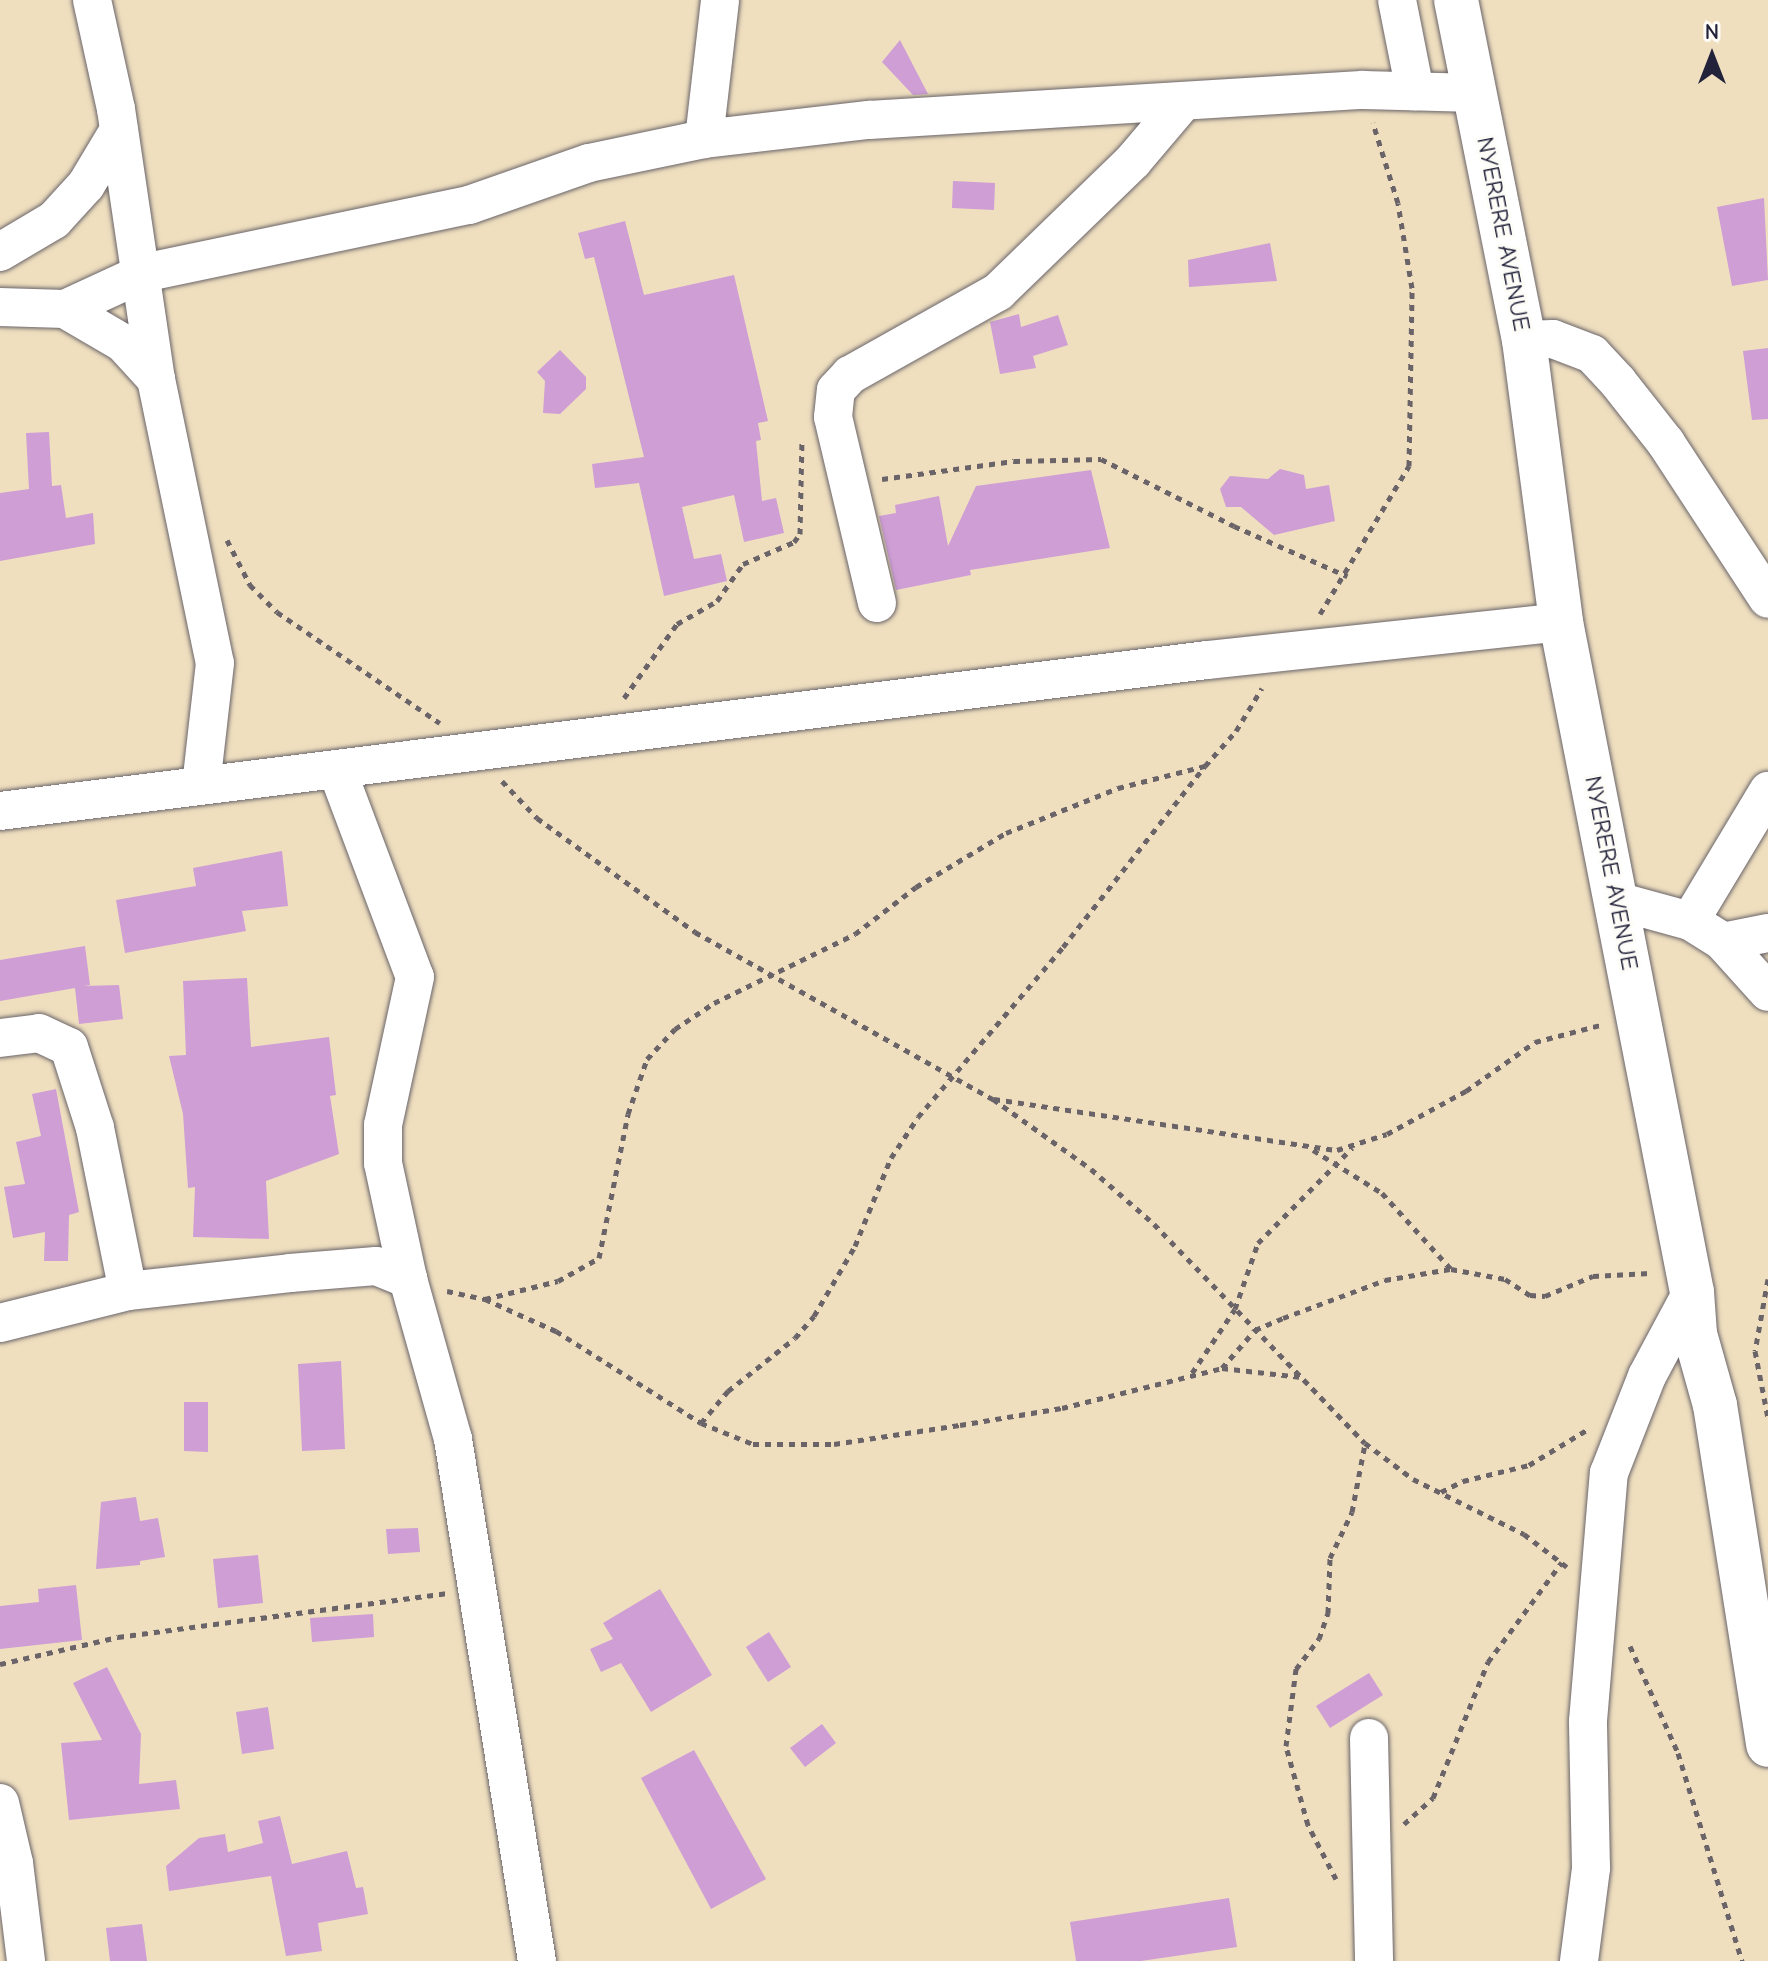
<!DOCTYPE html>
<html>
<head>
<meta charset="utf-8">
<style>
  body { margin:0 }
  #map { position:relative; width:1768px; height:1961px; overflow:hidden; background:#efdfbf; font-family:"Comic Neue",sans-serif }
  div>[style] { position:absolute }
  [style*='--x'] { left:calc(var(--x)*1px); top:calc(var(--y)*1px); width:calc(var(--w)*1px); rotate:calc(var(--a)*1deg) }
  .building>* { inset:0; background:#ce9ed5 }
  .path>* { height:5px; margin-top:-2.5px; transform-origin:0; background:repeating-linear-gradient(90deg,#6a6469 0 6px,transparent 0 12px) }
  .roads { filter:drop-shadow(0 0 2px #6a6469) drop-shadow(0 0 2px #6a6469) }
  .minor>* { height:38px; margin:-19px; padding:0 19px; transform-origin:19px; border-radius:19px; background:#fff }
  .major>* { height:44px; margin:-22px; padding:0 22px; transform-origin:22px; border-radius:22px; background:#fff }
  span { translate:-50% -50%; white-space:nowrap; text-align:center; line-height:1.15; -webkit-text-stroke:6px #fdfcf7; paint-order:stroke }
  .street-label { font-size:24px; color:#22223b }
  .north { position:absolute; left:1672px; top:16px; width:80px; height:80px; -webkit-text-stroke:6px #fdfcf7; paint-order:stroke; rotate:0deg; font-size:22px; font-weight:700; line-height:32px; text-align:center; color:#22223b }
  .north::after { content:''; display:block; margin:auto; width:28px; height:36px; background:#22223b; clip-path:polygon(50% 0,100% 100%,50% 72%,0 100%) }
</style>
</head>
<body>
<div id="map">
  <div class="building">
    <i style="clip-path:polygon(900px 40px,928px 94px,913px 95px,882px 62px)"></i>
    <i style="clip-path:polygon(953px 181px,995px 183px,994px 210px,952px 208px)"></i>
    <i style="clip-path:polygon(1764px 198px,1768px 280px,1732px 286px,1717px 207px)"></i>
    <i style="clip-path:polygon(625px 221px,644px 295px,734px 275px,768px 421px,758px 423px,761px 440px,756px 441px,762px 501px,776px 498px,784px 533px,744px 542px,734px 495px,682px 507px,694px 559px,721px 554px,727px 581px,664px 596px,639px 483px,595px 488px,592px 464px,644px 457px,594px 257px,585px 259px,578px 233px)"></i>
    <i style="clip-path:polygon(1270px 243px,1277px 281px,1189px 287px,1188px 260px)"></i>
    <i style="clip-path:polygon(1019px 314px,1021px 327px,1058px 315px,1068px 345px,1033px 356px,1036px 368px,1000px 374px,990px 322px)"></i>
    <i style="clip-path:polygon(1768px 348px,1768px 419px,1752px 420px,1743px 351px)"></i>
    <i style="clip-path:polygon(560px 350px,586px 377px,586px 389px,560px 414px,543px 413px,545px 381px,537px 372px)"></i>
    <i style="clip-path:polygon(49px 432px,52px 486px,61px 485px,66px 518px,93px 513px,95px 544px,0 561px,0 493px,29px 489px,26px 433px)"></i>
    <i style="clip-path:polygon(1280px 469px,1304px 475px,1306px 489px,1329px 485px,1335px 521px,1274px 535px,1241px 507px,1226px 507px,1220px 489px,1230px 476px,1268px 479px)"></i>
    <i style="clip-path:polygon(1091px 470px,1110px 548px,970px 570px,971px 575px,896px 590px,879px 516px,896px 513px,895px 505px,939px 496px,948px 546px,976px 486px)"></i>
    <i style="clip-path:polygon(282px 851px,288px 906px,242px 911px,246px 931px,125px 953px,116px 900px,196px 886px,193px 868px)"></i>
    <i style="clip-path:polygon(85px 946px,90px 985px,84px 986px,119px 985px,123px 1019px,79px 1024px,75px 988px,0 1001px,0 960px)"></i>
    <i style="clip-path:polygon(247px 978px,251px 1047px,329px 1037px,336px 1095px,330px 1096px,339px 1154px,266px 1181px,269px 1239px,193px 1237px,195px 1187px,188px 1188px,183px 1114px,169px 1056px,186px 1055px,183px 981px)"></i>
    <i style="clip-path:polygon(56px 1089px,79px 1212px,69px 1215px,68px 1261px,44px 1261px,45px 1232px,13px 1238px,4px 1187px,25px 1184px,16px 1142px,41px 1136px,32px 1094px)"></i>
    <i style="clip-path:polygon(341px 1361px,345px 1449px,302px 1451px,298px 1364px)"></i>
    <i style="clip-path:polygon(184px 1402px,208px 1402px,208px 1452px,184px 1451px)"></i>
    <i style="clip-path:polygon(136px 1497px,140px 1521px,158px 1518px,165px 1557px,140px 1561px,140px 1565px,96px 1569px,101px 1502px)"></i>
    <i style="clip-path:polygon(418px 1528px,420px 1552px,388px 1554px,386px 1529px)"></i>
    <i style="clip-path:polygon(258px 1555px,263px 1603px,218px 1608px,213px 1559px)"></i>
    <i style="clip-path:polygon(76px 1585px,82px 1640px,0 1649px,0 1606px,39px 1602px,38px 1589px)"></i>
    <i style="clip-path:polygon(660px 1589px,712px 1675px,651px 1712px,621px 1663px,601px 1672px,590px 1649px,613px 1639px,603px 1623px)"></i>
    <i style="clip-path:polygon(373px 1614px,374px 1637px,312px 1642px,310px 1618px)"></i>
    <i style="clip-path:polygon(769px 1632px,791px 1667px,768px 1682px,746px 1647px)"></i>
    <i style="clip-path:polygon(107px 1667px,141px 1734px,139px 1784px,176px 1780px,180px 1809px,69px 1820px,61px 1743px,102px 1740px,73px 1683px)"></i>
    <i style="clip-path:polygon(1369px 1673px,1383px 1695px,1330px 1728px,1316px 1706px)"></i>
    <i style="clip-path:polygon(268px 1707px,274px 1749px,242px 1754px,236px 1712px)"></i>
    <i style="clip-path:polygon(822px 1724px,836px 1743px,805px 1767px,790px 1748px)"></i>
    <i style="clip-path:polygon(694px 1750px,766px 1879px,711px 1909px,641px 1778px)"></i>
    <i style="clip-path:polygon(280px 1816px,292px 1864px,347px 1851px,356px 1888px,363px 1887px,368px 1914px,318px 1923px,322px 1951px,286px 1956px,271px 1876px,169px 1891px,166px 1866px,199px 1838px,225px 1834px,228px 1852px,263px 1843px,258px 1821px)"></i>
    <i style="clip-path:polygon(1229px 1898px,1237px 1947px,1141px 1961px,1076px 1961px,1070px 1922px)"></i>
    <i style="clip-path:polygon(142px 1924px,147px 1961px,110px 1961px,106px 1928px)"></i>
  </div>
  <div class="path">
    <i style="--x:882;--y:479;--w:133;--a:-7.8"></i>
    <i style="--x:1014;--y:461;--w:87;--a:-1.3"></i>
    <i style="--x:1101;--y:459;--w:149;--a:26.7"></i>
    <i style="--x:1234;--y:526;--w:124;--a:23.9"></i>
    <i style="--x:227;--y:540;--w:51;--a:62.9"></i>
    <i style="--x:250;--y:585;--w:38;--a:45"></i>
    <i style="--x:277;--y:612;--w:197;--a:34.3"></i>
    <i style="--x:1320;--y:614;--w:173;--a:-59"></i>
    <i style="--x:1409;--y:466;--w:178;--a:-89"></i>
    <i style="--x:1412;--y:288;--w:86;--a:-99.4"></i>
    <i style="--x:1398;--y:203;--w:84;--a:-107.4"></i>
    <i style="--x:624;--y:698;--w:91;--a:-54.4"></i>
    <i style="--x:677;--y:624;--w:46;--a:-29.9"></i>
    <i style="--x:717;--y:601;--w:45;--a:-54.9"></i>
    <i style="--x:743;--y:564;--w:56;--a:-23.3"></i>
    <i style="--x:794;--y:542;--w:10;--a:-53"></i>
    <i style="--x:800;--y:534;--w:93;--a:-88.8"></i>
    <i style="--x:502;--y:781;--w:51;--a:46.6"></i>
    <i style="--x:537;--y:818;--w:195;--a:35.8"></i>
    <i style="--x:695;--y:932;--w:342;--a:29.3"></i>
    <i style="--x:993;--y:1099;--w:120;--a:35.5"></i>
    <i style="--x:1091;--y:1169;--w:84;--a:41.1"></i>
    <i style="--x:1154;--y:1224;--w:304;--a:46.1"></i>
    <i style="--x:1365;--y:1443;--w:60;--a:36.9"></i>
    <i style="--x:1413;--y:1479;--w:124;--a:26.4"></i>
    <i style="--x:1524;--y:1534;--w:54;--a:37.5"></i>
    <i style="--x:994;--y:1099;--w:347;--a:8.5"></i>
    <i style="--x:1337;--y:1150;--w:52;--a:-17.7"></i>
    <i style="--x:1387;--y:1134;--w:90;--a:-28.6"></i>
    <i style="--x:1466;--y:1091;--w:85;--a:-35.4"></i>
    <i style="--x:1535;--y:1042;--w:71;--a:-14.6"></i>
    <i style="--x:1313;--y:1150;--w:81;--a:31.9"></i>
    <i style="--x:1382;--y:1193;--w:103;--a:47.8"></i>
    <i style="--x:1451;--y:1269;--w:55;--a:10.5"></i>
    <i style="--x:1505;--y:1279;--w:30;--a:33"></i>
    <i style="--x:1530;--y:1295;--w:15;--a:4"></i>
    <i style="--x:1545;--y:1296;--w:52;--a:-22.6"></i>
    <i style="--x:1593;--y:1276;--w:57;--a:-3"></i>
    <i style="--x:1768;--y:1279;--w:73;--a:100.2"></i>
    <i style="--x:1755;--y:1351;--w:68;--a:79"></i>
    <i style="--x:447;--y:1291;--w:39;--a:12"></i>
    <i style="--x:485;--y:1299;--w:78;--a:24.3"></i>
    <i style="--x:556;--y:1331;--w:172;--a:32.4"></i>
    <i style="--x:701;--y:1423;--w:56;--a:22"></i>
    <i style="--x:753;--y:1444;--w:81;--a:0"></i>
    <i style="--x:834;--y:1444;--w:127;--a:-8.6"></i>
    <i style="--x:960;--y:1425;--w:103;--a:-9.5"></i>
    <i style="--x:1062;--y:1408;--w:165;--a:-14"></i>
    <i style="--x:1222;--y:1368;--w:80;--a:6.5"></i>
    <i style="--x:485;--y:1299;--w:75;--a:-13.9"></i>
    <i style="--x:558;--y:1281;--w:47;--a:-29.3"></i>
    <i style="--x:599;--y:1258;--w:147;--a:-78.6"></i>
    <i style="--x:628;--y:1114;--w:58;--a:-70.9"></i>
    <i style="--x:647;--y:1059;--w:41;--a:-47"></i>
    <i style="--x:675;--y:1029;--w:47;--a:-33.7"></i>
    <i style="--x:714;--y:1003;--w:157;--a:-26.1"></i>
    <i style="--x:855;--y:934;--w:77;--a:-37.6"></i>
    <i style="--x:916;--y:887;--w:105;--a:-31"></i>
    <i style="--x:1006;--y:833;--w:121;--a:-21.9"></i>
    <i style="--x:1118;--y:788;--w:90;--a:-14.2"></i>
    <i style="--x:1205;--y:766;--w:47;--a:-48.5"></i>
    <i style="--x:1236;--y:731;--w:50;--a:-58.8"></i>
    <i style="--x:1222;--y:1368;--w:50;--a:-49"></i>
    <i style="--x:1255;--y:1330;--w:30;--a:-23"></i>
    <i style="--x:1283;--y:1318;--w:109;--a:-20.4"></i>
    <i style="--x:1385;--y:1280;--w:66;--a:-9.6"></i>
    <i style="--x:1192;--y:1373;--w:77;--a:-56.1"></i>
    <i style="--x:1235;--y:1309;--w:70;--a:-70.8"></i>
    <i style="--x:1258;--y:1243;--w:134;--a:-45.3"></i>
    <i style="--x:701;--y:1423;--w:42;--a:-49.8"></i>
    <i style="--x:728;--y:1391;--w:85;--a:-38.3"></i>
    <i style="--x:795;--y:1338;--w:29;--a:-49"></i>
    <i style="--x:814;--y:1316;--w:81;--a:-59.6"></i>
    <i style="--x:855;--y:1246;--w:95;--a:-67.8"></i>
    <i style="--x:891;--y:1158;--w:49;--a:-56.6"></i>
    <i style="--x:918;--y:1117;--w:223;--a:-49.5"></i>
    <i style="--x:1063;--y:947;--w:230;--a:-51.9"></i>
    <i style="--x:1441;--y:1492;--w:25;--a:-27"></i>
    <i style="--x:1463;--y:1481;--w:68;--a:-13.6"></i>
    <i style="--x:1529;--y:1465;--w:71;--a:-31.2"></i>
    <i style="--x:1630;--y:1646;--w:117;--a:65.8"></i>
    <i style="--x:1678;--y:1753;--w:218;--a:72.9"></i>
    <i style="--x:0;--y:1664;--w:121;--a:-12.9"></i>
    <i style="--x:118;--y:1637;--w:331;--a:-7.6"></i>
    <i style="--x:1404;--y:1824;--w:39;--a:-42"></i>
    <i style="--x:1433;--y:1798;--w:147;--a:-68"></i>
    <i style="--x:1488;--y:1662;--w:124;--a:-53.5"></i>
    <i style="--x:1336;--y:1879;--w:61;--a:-117.4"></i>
    <i style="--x:1308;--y:1825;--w:82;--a:-105.6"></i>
    <i style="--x:1286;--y:1746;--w:78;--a:-82.6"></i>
    <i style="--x:1296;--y:1669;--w:38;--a:-53"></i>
    <i style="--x:1319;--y:1639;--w:28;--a:-71"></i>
    <i style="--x:1328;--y:1613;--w:55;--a:-87.9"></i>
    <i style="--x:1330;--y:1558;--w:51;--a:-64.4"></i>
    <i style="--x:1352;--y:1512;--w:69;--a:-79.2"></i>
  </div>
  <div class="roads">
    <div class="minor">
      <i style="--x:92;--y:0;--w:112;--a:77.6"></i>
      <i style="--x:116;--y:109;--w:273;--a:81.6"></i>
      <i style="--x:156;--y:379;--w:290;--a:78.3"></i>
      <i style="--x:215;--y:663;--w:123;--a:96.5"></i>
      <i style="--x:1397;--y:0;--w:93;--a:78.8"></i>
      <i style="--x:704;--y:139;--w:140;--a:-83.4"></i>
      <i style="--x:0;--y:252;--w:63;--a:-30.7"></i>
      <i style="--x:54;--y:220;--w:47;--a:-47.6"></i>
      <i style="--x:86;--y:185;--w:64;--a:-59"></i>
      <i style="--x:0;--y:307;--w:65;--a:1.8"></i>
      <i style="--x:65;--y:309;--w:86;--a:-24.8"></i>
      <i style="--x:143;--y:273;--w:333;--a:-11.8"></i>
      <i style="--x:469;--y:205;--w:127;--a:-19.3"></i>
      <i style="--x:589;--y:163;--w:117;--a:-11.8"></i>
      <i style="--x:704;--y:139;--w:166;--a:-6.6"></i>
      <i style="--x:869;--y:120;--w:495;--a:-3.5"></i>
      <i style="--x:1363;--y:90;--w:113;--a:1.5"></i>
      <i style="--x:65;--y:309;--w:67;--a:30.4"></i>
      <i style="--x:123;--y:343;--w:49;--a:47.5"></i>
      <i style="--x:1524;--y:340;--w:29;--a:-2"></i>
      <i style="--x:1553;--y:339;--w:42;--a:21"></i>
      <i style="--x:1592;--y:354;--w:38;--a:47"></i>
      <i style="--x:1618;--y:382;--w:78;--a:51.8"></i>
      <i style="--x:1666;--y:443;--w:186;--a:56.8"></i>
      <i style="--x:877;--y:603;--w:191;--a:-103.3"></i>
      <i style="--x:833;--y:417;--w:27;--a:-84"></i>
      <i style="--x:836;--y:390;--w:21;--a:-47"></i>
      <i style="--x:850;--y:375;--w:170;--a:-29.3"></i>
      <i style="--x:998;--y:292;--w:188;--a:-44.1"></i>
      <i style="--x:1133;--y:161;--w:77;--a:-49.7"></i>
      <i style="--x:337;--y:770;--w:221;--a:69.4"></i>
      <i style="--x:415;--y:977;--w:151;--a:102.2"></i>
      <i style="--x:383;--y:1125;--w:38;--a:90"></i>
      <i style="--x:383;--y:1163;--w:119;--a:77.8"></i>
      <i style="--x:408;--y:1279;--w:166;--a:74.3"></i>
      <i style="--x:453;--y:1439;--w:529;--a:80.86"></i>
      <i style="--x:0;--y:811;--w:1216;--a:-7.13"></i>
      <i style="--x:1207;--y:660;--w:356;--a:-6.1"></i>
      <i style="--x:1617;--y:901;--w:76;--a:15.3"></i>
      <i style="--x:1690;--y:921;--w:39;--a:32"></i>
      <i style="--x:1723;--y:942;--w:67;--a:48"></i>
      <i style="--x:1690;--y:921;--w:152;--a:-59"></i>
      <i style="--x:1723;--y:942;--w:46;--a:-11.3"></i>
      <i style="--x:0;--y:1038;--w:39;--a:-7"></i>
      <i style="--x:39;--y:1033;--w:33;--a:25"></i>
      <i style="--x:69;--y:1047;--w:85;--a:72.2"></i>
      <i style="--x:95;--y:1128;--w:166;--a:78.6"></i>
      <i style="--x:0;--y:1323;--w:132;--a:-14"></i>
      <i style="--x:128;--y:1291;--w:163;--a:-6.3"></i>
      <i style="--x:290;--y:1273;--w:86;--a:-4.7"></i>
      <i style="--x:376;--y:1266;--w:35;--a:22"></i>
      <i style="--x:1369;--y:1738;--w:223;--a:88.7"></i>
      <i style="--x:0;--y:1803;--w:62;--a:76.9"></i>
      <i style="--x:14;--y:1863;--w:99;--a:83"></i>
      <i style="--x:1579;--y:1961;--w:94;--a:-82.6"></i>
      <i style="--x:1591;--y:1868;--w:147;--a:-91.2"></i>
      <i style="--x:1588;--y:1721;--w:249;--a:-85.2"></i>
      <i style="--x:1609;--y:1473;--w:104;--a:-68.6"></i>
      <i style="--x:1647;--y:1376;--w:95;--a:-61.8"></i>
    </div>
    <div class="major">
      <i style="--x:1456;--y:0;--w:347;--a:78.7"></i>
      <i style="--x:1524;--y:340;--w:284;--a:82.5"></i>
      <i style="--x:1561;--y:622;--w:683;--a:78.94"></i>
      <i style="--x:1692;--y:1292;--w:42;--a:85.9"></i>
      <i style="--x:1695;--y:1334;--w:74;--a:74.3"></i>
      <i style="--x:1715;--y:1405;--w:344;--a:81.1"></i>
    </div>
  </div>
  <div class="street-label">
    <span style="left:1503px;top:234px;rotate:79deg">NYERERE AVENUE</span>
    <span style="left:1611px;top:873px;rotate:79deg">NYERERE AVENUE</span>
  </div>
  <div class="north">N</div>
</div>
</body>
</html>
